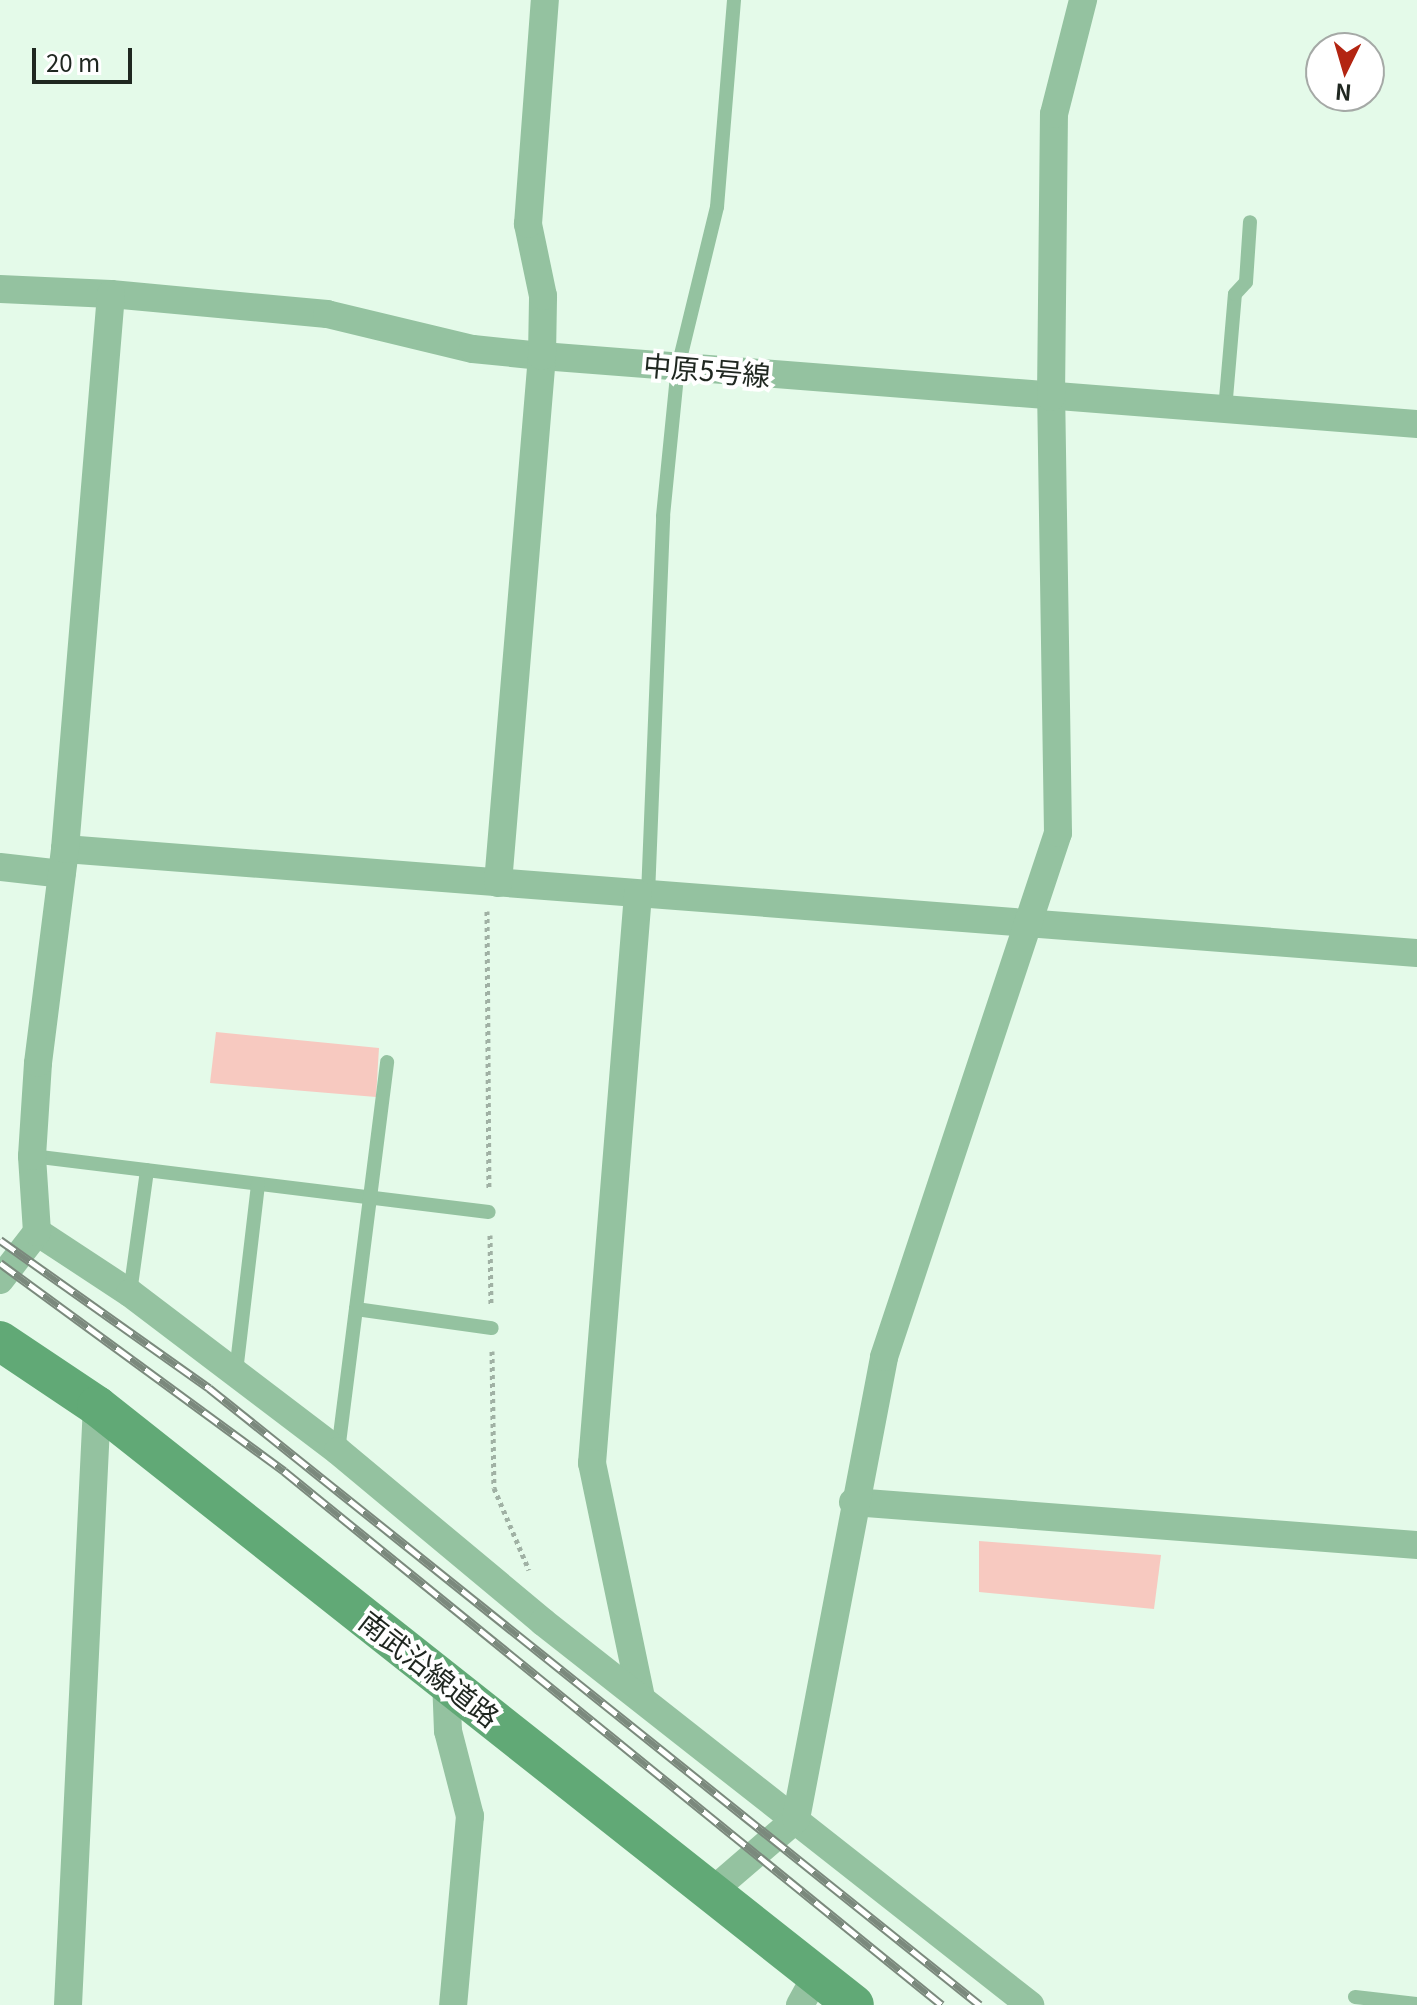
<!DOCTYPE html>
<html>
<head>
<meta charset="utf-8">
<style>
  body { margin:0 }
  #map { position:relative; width:1417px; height:2005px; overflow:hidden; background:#e4fae9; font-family:Georgia,"Noto Sans JP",serif }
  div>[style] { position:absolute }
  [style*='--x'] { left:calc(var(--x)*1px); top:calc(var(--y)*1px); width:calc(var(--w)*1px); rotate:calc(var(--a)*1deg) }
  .green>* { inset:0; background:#f7c9c0 }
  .path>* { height:5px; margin-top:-2.5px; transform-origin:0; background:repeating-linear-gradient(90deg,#a0b1a4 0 4px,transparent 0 8px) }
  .lane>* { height:14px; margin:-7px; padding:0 7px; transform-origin:7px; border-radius:7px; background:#94c2a0 }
  .street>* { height:28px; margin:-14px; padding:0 14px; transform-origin:14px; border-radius:14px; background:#94c2a0 }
  .secondary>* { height:40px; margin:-20px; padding:0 20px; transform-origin:20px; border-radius:20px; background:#61a976 }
  .rail>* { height:9px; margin-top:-4.5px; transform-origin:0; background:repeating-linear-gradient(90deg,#fff 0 18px,#7b897d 0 36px); box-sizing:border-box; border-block:2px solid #7b897d }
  span { translate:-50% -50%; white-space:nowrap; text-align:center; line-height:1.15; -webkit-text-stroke:8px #fff; paint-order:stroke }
  .street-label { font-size:28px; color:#1f2720 }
  .north { position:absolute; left:1305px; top:32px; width:80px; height:80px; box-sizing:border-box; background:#fff; border:2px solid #a5a9a6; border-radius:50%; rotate:185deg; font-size:22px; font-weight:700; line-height:32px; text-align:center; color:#1f2720 }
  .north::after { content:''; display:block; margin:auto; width:28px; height:36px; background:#b32512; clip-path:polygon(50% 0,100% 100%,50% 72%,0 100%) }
  .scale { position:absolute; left:32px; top:48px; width:100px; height:36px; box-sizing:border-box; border:4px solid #1f2720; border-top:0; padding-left:10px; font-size:24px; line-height:28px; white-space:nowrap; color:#1f2720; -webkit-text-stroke:6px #fff; paint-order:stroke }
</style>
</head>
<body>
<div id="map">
  <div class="green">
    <i style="clip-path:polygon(216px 1032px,379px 1048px,376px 1097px,210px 1083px)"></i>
    <i style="clip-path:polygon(979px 1541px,1161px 1555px,1154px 1609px,979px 1592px)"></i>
  </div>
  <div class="path">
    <i style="--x:487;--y:911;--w:278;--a:89.6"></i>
    <i style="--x:490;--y:1235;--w:70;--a:89.2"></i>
    <i style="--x:492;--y:1351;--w:137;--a:89.2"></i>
    <i style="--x:494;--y:1488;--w:89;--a:66.9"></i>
  </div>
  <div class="lane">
    <i style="--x:1225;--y:410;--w:116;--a:-85.1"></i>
    <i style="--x:1235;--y:294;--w:16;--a:-47"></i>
    <i style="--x:1246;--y:282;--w:60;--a:-86.2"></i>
    <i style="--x:648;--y:895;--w:379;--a:-87.7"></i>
    <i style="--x:663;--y:516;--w:150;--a:-84.3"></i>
    <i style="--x:678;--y:367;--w:165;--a:-76.3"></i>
    <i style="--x:717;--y:207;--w:208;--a:-85.3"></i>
    <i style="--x:32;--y:1156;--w:460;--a:7"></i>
    <i style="--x:130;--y:1293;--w:124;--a:-82.1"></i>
    <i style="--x:356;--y:1309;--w:137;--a:8"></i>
    <i style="--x:236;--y:1372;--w:189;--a:-83.3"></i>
    <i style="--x:338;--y:1451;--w:392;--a:-82.8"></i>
    <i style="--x:1355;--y:1997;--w:62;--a:6.4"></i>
  </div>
  <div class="street">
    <i style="--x:0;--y:289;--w:111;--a:2.6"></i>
    <i style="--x:111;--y:294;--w:217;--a:5.3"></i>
    <i style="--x:327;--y:314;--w:150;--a:13.5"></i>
    <i style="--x:473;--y:349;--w:69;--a:5.8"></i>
    <i style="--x:542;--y:356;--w:878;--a:4.44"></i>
    <i style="--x:65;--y:849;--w:1356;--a:4.4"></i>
    <i style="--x:0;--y:867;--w:62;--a:6.4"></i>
    <i style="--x:498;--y:883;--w:529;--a:-85.23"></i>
    <i style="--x:542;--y:356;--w:60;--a:-89"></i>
    <i style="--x:543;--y:296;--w:74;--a:-101.8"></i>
    <i style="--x:528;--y:224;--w:225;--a:-85.7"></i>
    <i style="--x:638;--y:894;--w:571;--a:94.62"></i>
    <i style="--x:592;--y:1463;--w:240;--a:78.2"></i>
    <i style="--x:37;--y:1232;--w:111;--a:33.3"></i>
    <i style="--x:130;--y:1293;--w:261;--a:37.2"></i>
    <i style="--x:338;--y:1451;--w:267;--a:39.8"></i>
    <i style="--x:543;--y:1622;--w:620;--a:38.18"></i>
    <i style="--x:0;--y:1280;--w:61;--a:-52.4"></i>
    <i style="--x:37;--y:1232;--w:76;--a:-93.8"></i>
    <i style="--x:32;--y:1156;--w:93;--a:-86.3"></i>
    <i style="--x:38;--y:1063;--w:216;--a:-82.8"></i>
    <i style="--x:65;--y:849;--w:557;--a:-85.26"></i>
    <i style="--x:853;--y:1502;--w:566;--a:4.36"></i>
    <i style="--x:446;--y:1679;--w:52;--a:87.8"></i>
    <i style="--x:448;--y:1731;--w:88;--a:75.5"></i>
    <i style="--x:470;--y:1816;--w:190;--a:95.1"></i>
    <i style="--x:710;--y:1893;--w:113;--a:-40.7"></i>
    <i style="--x:796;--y:1819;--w:470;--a:-79.2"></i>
    <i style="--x:884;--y:1357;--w:552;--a:-71.63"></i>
    <i style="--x:1058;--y:833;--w:436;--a:-90.9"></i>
    <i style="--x:1051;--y:397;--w:283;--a:-89.4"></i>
    <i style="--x:1054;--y:114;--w:118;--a:-75.7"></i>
    <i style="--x:68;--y:2005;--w:600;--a:-87.23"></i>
    <i style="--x:800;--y:2005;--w:35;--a:-61"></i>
  </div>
  <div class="secondary">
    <i style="--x:0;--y:1341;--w:117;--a:33.8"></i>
    <i style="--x:97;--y:1406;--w:965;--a:38.35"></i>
  </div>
  <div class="rail">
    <i style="--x:0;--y:1240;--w:256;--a:35.3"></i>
    <i style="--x:209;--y:1388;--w:987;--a:38.67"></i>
    <i style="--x:0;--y:1263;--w:352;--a:36.2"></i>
    <i style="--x:284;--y:1471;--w:847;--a:39.06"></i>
  </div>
  <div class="street-label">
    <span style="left:707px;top:369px;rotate:5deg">中原5号線</span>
    <span style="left:430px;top:1668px;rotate:38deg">南武沿線道路</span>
  </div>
  <div class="north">N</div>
  <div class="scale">20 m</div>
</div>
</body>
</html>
